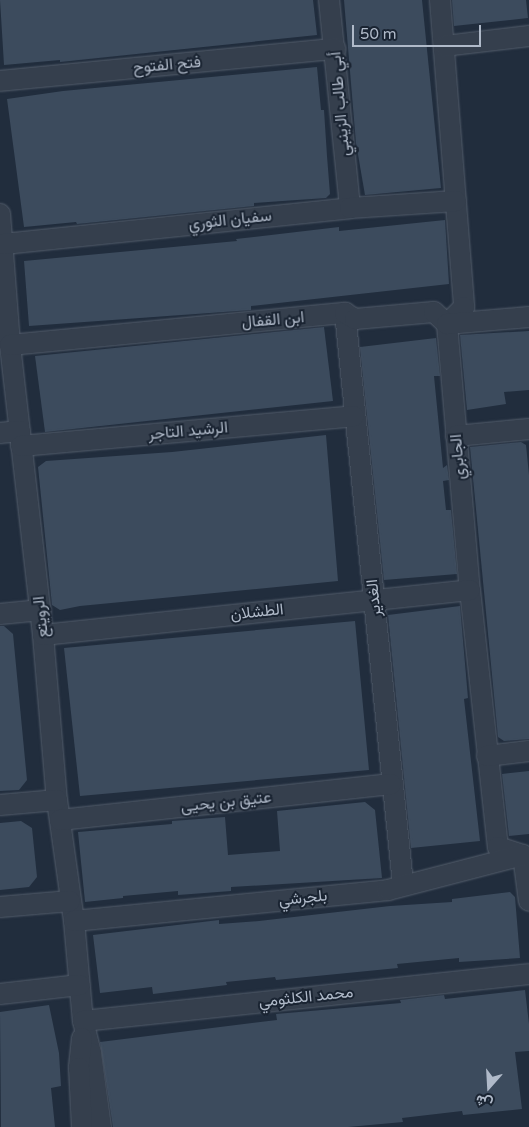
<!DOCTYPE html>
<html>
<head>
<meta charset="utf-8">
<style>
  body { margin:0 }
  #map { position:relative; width:529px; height:1127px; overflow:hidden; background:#212d3d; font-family:"Varela Round",Vazirmatn,sans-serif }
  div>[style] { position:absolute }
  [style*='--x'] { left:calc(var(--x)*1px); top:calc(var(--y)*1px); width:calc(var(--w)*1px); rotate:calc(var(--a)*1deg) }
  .building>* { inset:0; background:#3c4b5d }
  .roads { filter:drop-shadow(0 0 1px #535d6b) drop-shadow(0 0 1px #535d6b) }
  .street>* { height:20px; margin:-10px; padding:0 10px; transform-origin:10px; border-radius:10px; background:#353f4d }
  span { translate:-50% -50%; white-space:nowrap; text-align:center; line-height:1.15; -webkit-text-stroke:4px #1a2432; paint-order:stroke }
  .street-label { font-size:16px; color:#b0bac9 }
  .north { position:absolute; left:464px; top:1062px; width:50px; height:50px; -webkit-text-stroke:4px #1a2432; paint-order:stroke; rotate:199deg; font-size:14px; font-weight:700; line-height:20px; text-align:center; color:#b0bac9 }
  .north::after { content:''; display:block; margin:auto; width:18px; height:22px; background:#b0bac9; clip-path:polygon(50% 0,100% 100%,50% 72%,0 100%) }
  .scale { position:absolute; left:352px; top:25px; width:129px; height:22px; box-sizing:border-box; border:2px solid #b0bac9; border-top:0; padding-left:6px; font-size:15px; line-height:18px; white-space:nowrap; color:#b0bac9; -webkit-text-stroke:4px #1a2432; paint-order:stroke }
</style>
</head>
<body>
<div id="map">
  <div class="building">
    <i style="clip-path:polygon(0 0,313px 0,317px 35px,60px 62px,60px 60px,4px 65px)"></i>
    <i style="clip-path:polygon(344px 0,422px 0,441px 188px,365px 195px,356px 143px)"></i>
    <i style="clip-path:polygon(452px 0,526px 0,528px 18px,454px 26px)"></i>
    <i style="clip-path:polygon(317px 67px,321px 110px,324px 110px,327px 156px,330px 194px,326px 198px,254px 203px,254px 206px,77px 224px,76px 222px,24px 227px,7px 99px,63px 91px)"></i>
    <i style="clip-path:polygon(445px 220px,449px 284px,251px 306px,251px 310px,29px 326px,24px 261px,237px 241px,236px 239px,339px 227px,339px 231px)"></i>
    <i style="clip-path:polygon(324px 327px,333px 401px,45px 432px,35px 356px)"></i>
    <i style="clip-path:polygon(529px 331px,529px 390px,504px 392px,506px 404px,467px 410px,460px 335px)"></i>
    <i style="clip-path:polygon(436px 338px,440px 376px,434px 376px,443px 468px,447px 465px,449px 480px,443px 481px,446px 510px,451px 510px,457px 574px,384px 580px,360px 347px)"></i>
    <i style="clip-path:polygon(326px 435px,338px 581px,80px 606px,60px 610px,52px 605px,38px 467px,46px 461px,172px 452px)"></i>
    <i style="clip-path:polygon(521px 442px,526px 445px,529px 475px,529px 739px,504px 741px,498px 737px,470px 447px)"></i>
    <i style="clip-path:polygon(460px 606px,468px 698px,464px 699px,480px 841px,411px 848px,388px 615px)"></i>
    <i style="clip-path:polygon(355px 621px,369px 770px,80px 796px,64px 648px)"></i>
    <i style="clip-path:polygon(0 626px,4px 626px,13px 634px,27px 780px,19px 790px,0 791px)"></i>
    <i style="clip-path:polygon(529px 771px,529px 834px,509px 836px,502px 774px)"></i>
    <i style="clip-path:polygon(365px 802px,375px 810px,382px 878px,231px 887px,231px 891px,178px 895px,178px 891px,123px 896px,123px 898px,85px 902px,78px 832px,172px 824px,172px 821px,225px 817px,228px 855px,280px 851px,277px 811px)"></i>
    <i style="clip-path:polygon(21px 821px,32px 828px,37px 877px,29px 887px,0 890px,0 823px)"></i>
    <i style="clip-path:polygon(510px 892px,515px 897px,520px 958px,459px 962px,459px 958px,397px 964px,398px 968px,276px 980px,275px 977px,226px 982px,227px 985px,153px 994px,152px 987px,100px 993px,93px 935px,219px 920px,219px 924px,259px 921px,390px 906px,452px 902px,452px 899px)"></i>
    <i style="clip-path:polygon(525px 990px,529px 1024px,529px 1051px,515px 1052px,522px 1109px,463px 1115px,462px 1111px,402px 1118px,403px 1122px,348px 1127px,113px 1127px,100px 1042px,277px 1020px,276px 1014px,401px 1003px,400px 1000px,444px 995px,445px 999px)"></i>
    <i style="clip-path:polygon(49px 1005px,59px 1053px,61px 1086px,51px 1088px,55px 1127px,1px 1127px,0 1012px)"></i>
  </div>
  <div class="roads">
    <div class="street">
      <i style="--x:329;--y:0;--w:209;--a:84.2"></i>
      <i style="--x:440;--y:0;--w:308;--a:85.5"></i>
      <i style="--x:464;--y:307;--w:24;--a:135"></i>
      <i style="--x:447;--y:324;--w:267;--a:85.1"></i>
      <i style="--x:470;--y:590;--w:259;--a:83.8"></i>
      <i style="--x:498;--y:847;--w:26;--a:18"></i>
      <i style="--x:523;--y:855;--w:46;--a:82.6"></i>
      <i style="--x:445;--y:46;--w:85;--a:-6.8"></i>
      <i style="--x:0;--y:81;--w:337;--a:-5.5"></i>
      <i style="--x:0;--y:214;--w:131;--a:85.6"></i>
      <i style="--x:10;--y:345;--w:292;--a:83.5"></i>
      <i style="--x:43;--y:635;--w:166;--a:85.2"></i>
      <i style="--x:57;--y:800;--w:122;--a:82"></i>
      <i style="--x:74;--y:921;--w:100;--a:84.9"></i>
      <i style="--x:83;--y:1021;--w:33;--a:76"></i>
      <i style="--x:91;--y:1053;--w:75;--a:82.3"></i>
      <i style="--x:4;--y:244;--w:348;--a:-5.9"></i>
      <i style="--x:350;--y:208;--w:106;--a:-3.8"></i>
      <i style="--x:345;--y:313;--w:574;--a:84.2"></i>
      <i style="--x:10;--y:345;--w:337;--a:-5.5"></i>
      <i style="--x:345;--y:313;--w:12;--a:31"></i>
      <i style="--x:355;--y:319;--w:79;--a:-5.1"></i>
      <i style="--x:434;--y:312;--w:18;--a:43"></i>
      <i style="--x:447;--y:324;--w:82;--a:-4.9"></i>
      <i style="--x:0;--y:433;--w:20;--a:-6"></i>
      <i style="--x:456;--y:436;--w:73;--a:-5.5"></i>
      <i style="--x:21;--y:446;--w:334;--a:-5.1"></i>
      <i style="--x:0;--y:614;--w:41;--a:-5.6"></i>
      <i style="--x:43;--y:635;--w:429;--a:-6"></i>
      <i style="--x:487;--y:756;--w:42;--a:-6.8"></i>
      <i style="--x:0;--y:805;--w:57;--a:-5"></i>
      <i style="--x:60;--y:820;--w:333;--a:-6.2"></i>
      <i style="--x:0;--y:907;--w:70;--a:-4.9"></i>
      <i style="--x:74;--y:921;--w:316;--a:-5.6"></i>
      <i style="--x:388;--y:890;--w:139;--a:-14.5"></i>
      <i style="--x:0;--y:994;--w:80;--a:-6.5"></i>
      <i style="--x:83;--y:1021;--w:448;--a:-6"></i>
      <i style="--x:82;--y:1038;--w:30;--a:96"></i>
      <i style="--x:79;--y:1068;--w:59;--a:87.1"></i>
    </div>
  </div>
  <div class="street-label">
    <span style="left:167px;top:65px;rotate:-5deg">فتح الفتوح</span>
    <span style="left:340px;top:104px;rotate:-95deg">أبي طالب الزينبي</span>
    <span style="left:230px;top:220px;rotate:-6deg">سفيان الثوري</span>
    <span style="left:273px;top:320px;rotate:-5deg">ابن القفال</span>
    <span style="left:188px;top:431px;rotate:-5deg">الرشيد التاجر</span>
    <span style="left:458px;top:457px;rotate:-95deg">الجابري</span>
    <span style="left:374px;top:598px;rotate:-96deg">الغدير</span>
    <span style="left:257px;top:612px;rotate:-6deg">الطشلان</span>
    <span style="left:41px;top:617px;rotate:-96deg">الرويتع</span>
    <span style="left:226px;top:802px;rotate:-6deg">عتيق بن يحيى</span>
    <span style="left:303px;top:898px;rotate:-6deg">بلجرشي</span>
    <span style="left:306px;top:997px;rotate:-6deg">محمد الكلثومي</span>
  </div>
  <div class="north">ش</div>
  <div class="scale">50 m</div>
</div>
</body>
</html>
